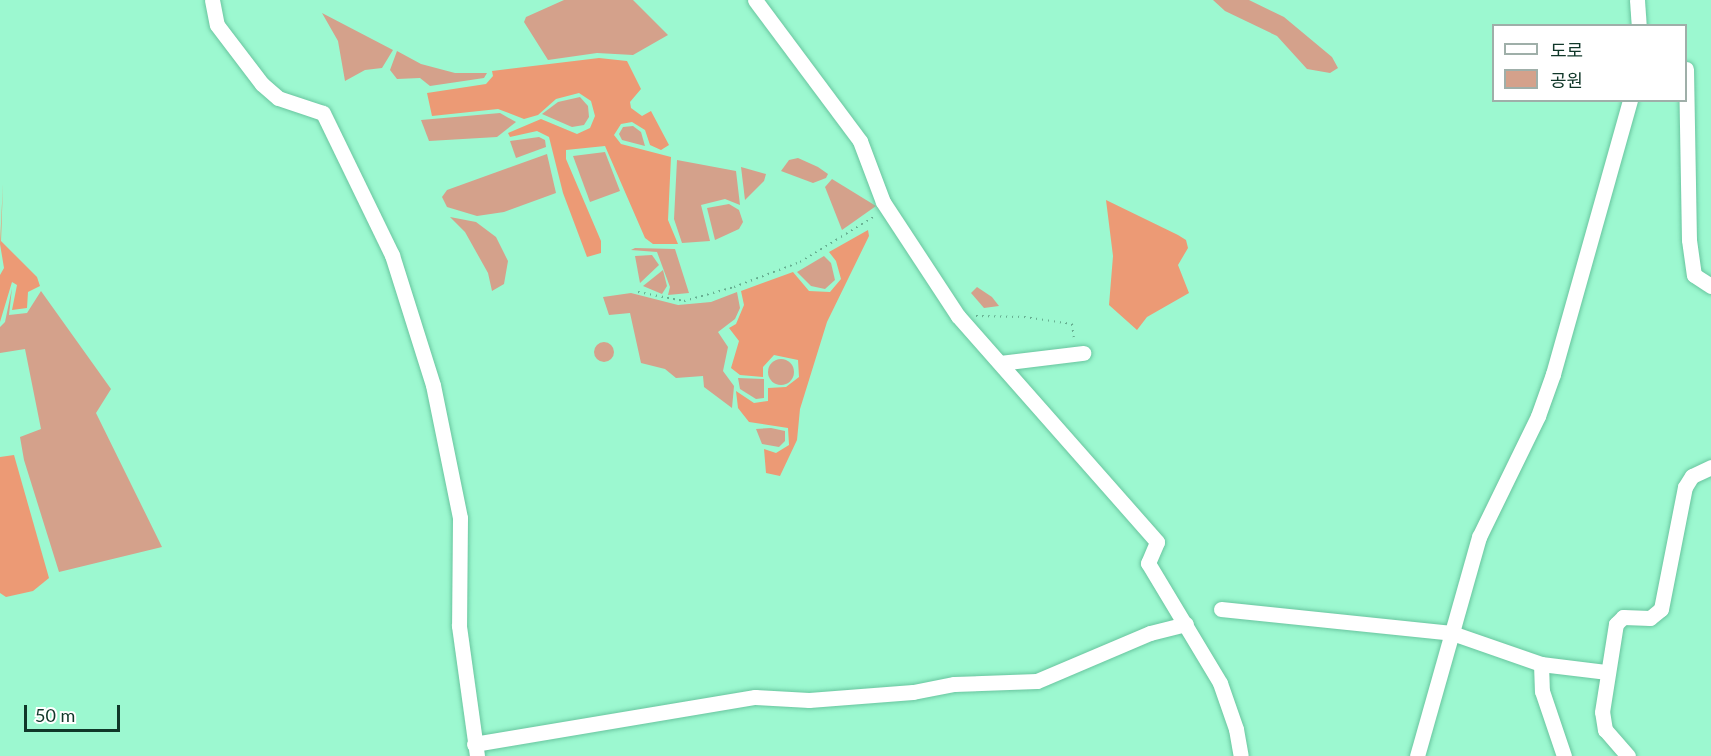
<!DOCTYPE html>
<html>
<head>
<meta charset="utf-8">
<style>
  body { margin:0 }
  #map { position:relative; width:1711px; height:756px; overflow:hidden; background:#9cf8d0; font-family:Lato,"Noto Sans KR",sans-serif }
  div>[style] { position:absolute }
  [style*='--x'] { left:calc(var(--x)*1px); top:calc(var(--y)*1px); width:calc(var(--w)*1px); rotate:calc(var(--a)*1deg) }
  .green>* { inset:0; background:#d4a18b }
  .round { border-radius:50% }
  .forest>* { inset:0; background:#ec9a75 }
  .path>* { height:2px; margin-top:-1px; transform-origin:0; background:repeating-linear-gradient(90deg,#67af91 0 1.5px,transparent 0 6px) }
  .roads { filter:drop-shadow(0 0 2px #69c59f) drop-shadow(0 0 2px #69c59f) }
  .street>* { height:15px; margin:-7.5px; padding:0 7.5px; transform-origin:7.5px; border-radius:7.5px; background:#fff }
  span { translate:-50% -50%; white-space:nowrap; text-align:center; line-height:1.15; -webkit-text-stroke:6px #fff; paint-order:stroke }
  .legend { position:absolute; left:1492px; top:24px; width:195px; height:78px; box-sizing:border-box; background:#fff; border:2px solid #9fafa9; margin:0; padding:8px 10px; list-style:none; font-size:18px; color:#103729 }
  .legend li { display:flex; align-items:center; gap:12px; height:30px }
  .legend b { width:30px; border:2px solid #9fafa9 }
  .scale { position:absolute; left:24px; top:705px; width:96px; height:27px; box-sizing:border-box; border:3px solid #103729; border-top:0; padding-left:8px; font-size:18px; line-height:21px; white-space:nowrap; color:#103729; -webkit-text-stroke:4px #fff; paint-order:stroke }
</style>
</head>
<body>
<div id="map">
  <div class="green">
    <i style="clip-path:polygon(564px 0,633px 0,668px 35px,633px 55px,597px 53px,548px 60px,524px 22px,526px 17px)"></i>
    <i style="clip-path:polygon(1213px 0,1249px 0,1284px 17px,1332px 57px,1338px 68px,1330px 73px,1307px 69px,1277px 36px,1225px 11px)"></i>
    <i style="clip-path:polygon(322px 13px,393px 50px,382px 68px,365px 70px,345px 81px,338px 41px)"></i>
    <i style="clip-path:polygon(397px 51px,421px 64px,455px 73px,487px 73px,484px 78px,430px 86px,420px 78px,397px 79px,390px 70px)"></i>
    <i style="clip-path:polygon(580px 97px,588px 106px,589px 117px,584px 125px,572px 127px,542px 114px,558px 102px)"></i>
    <i style="clip-path:polygon(500px 113px,516px 122px,497px 137px,429px 141px,421px 120px)"></i>
    <i style="clip-path:polygon(633px 126px,641px 132px,645px 146px,622px 140px,619px 134px,623px 127px)"></i>
    <i style="clip-path:polygon(539px 137px,545px 140px,546px 147px,516px 158px,510px 141px)"></i>
    <i style="clip-path:polygon(605px 152px,620px 191px,590px 202px,573px 156px)"></i>
    <i style="clip-path:polygon(547px 154px,556px 193px,504px 212px,477px 216px,447px 207px,442px 197px,447px 190px)"></i>
    <i style="clip-path:polygon(798px 158px,818px 167px,828px 174px,826px 178px,813px 183px,781px 171px,789px 160px)"></i>
    <i style="clip-path:polygon(677px 160px,736px 171px,740px 205px,725px 199px,701px 205px,710px 241px,682px 243px,674px 219px)"></i>
    <i style="clip-path:polygon(741px 167px,766px 174px,764px 181px,745px 200px)"></i>
    <i style="clip-path:polygon(832px 179px,876px 206px,842px 230px,825px 187px)"></i>
    <i style="clip-path:polygon(729px 204px,739px 210px,743px 222px,739px 229px,715px 240px,707px 208px)"></i>
    <i style="clip-path:polygon(450px 217px,476px 222px,496px 237px,508px 261px,504px 284px,492px 291px,488px 273px,465px 232px)"></i>
    <i style="clip-path:polygon(635px 248px,675px 249px,689px 293px,668px 295px,670px 287px,657px 252px,631px 250px)"></i>
    <i style="clip-path:polygon(652px 255px,659px 265px,640px 283px,635px 256px)"></i>
    <i style="clip-path:polygon(824px 256px,831px 263px,835px 280px,825px 289px,811px 286px,797px 272px)"></i>
    <i style="clip-path:polygon(663px 270px,667px 286px,662px 294px,643px 286px)"></i>
    <i style="clip-path:polygon(977px 287px,992px 297px,999px 306px,984px 308px,971px 293px)"></i>
    <i style="clip-path:polygon(12px 288px,9px 315px,27px 313px,41px 291px,111px 389px,96px 413px,162px 547px,59px 572px,24px 460px,20px 437px,41px 429px,25px 349px,0 353px,0 327px,5px 322px)"></i>
    <i style="clip-path:polygon(737px 292px,740px 308px,735px 319px,718px 332px,728px 347px,723px 371px,734px 386px,732px 408px,704px 387px,703px 376px,676px 378px,665px 369px,641px 363px,630px 313px,609px 315px,603px 297px,631px 293px,678px 305px,711px 302px)"></i>
    <i class="round" style="left:594px;top:342px;width:20px;height:20px"></i>
    <i class="round" style="left:768px;top:359px;width:26px;height:26px"></i>
    <i style="clip-path:polygon(738px 378px,764px 379px,764px 398px,756px 399px,740px 389px)"></i>
    <i style="clip-path:polygon(771px 428px,785px 431px,785px 441px,779px 447px,762px 444px,756px 429px)"></i>
  </div>
  <div class="forest">
    <i style="clip-path:polygon(599px 58px,627px 61px,641px 89px,630px 102px,631px 108px,642px 116px,651px 111px,669px 145px,661px 150px,650px 145px,645px 130px,632px 122px,621px 124px,614px 135px,621px 144px,671px 157px,668px 220px,678px 244px,653px 244px,645px 238px,605px 146px,566px 150px,566px 159px,601px 241px,601px 253px,587px 257px,563px 193px,549px 137px,537px 131px,510px 137px,508px 133px,541px 119px,577px 134px,590px 128px,595px 116px,591px 101px,579px 93px,556px 99px,538px 115px,524px 119px,498px 109px,432px 116px,427px 93px,486px 84px,493px 76px,492px 71px)"></i>
    <i style="clip-path:polygon(3px 183px,1px 241px,37px 277px,40px 286px,28px 292px,27px 308px,12px 310px,17px 285px,12px 282px,0 322px,0 275px,4px 268px,0 244px)"></i>
    <i style="clip-path:polygon(1106px 200px,1178px 235px,1186px 240px,1188px 248px,1178px 265px,1189px 293px,1147px 317px,1137px 330px,1109px 305px,1113px 256px)"></i>
    <i style="clip-path:polygon(868px 230px,869px 236px,827px 322px,800px 409px,797px 440px,780px 476px,766px 473px,764px 449px,776px 453px,789px 445px,788px 428px,749px 422px,738px 408px,736px 391px,754px 403px,768px 401px,768px 388px,786px 387px,799px 377px,798px 360px,774px 355px,763px 367px,763px 377px,740px 375px,731px 368px,739px 341px,729px 328px,736px 324px,744px 305px,741px 291px,793px 272px,809px 291px,830px 292px,841px 279px,836px 261px,829px 252px)"></i>
    <i style="clip-path:polygon(14px 455px,49px 578px,33px 591px,6px 597px,0 593px,0 457px)"></i>
  </div>
  <div class="path">
    <i style="--x:638;--y:292;--w:47;--a:11.1"></i>
    <i style="--x:684;--y:301;--w:52;--a:-15.6"></i>
    <i style="--x:734;--y:287;--w:71;--a:-20.7"></i>
    <i style="--x:800;--y:262;--w:88;--a:-31.5"></i>
    <i style="--x:976;--y:316;--w:48;--a:1.2"></i>
    <i style="--x:1024;--y:317;--w:49;--a:8.3"></i>
    <i style="--x:1072;--y:324;--w:15;--a:82"></i>
  </div>
  <div class="roads">
    <div class="street">
      <i style="--x:212;--y:0;--w:25;--a:79"></i>
      <i style="--x:217;--y:25;--w:74;--a:52.7"></i>
      <i style="--x:262;--y:84;--w:21;--a:41"></i>
      <i style="--x:278;--y:98;--w:47;--a:18.4"></i>
      <i style="--x:323;--y:113;--w:158;--a:64.1"></i>
      <i style="--x:392;--y:255;--w:136;--a:72.5"></i>
      <i style="--x:433;--y:385;--w:136;--a:78.5"></i>
      <i style="--x:460;--y:518;--w:108;--a:90.5"></i>
      <i style="--x:459;--y:626;--w:131;--a:82.1"></i>
      <i style="--x:755;--y:0;--w:176;--a:53.3"></i>
      <i style="--x:860;--y:141;--w:65;--a:69.3"></i>
      <i style="--x:883;--y:202;--w:136;--a:56.7"></i>
      <i style="--x:958;--y:316;--w:301;--a:48.6"></i>
      <i style="--x:1157;--y:542;--w:23;--a:113"></i>
      <i style="--x:1148;--y:563;--w:140;--a:59"></i>
      <i style="--x:1220;--y:683;--w:49;--a:70.8"></i>
      <i style="--x:1236;--y:729;--w:27;--a:80"></i>
      <i style="--x:1637;--y:0;--w:26;--a:86"></i>
      <i style="--x:1686;--y:69;--w:171;--a:89"></i>
      <i style="--x:1689;--y:240;--w:35;--a:82"></i>
      <i style="--x:1694;--y:275;--w:20;--a:33"></i>
      <i style="--x:1000;--y:363;--w:84;--a:-6.9"></i>
      <i style="--x:1221;--y:609;--w:232;--a:5.9"></i>
      <i style="--x:1452;--y:633;--w:94;--a:19.2"></i>
      <i style="--x:1541;--y:664;--w:65;--a:7"></i>
      <i style="--x:1541;--y:664;--w:27;--a:88"></i>
      <i style="--x:1542;--y:691;--w:69;--a:71.3"></i>
      <i style="--x:474;--y:744;--w:285;--a:-9.5"></i>
      <i style="--x:755;--y:697;--w:54;--a:3.2"></i>
      <i style="--x:809;--y:700;--w:104;--a:-4.4"></i>
      <i style="--x:913;--y:692;--w:42;--a:-11"></i>
      <i style="--x:954;--y:684;--w:83;--a:-2.1"></i>
      <i style="--x:1037;--y:681;--w:123;--a:-23"></i>
      <i style="--x:1150;--y:633;--w:37;--a:-14"></i>
      <i style="--x:1417;--y:756;--w:228;--a:-74.2"></i>
      <i style="--x:1479;--y:537;--w:135;--a:-64"></i>
      <i style="--x:1538;--y:416;--w:45;--a:-70.3"></i>
      <i style="--x:1553;--y:374;--w:285;--a:-74.3"></i>
      <i style="--x:1628;--y:756;--w:35;--a:-131"></i>
      <i style="--x:1605;--y:730;--w:18;--a:-99"></i>
      <i style="--x:1602;--y:712;--w:89;--a:-81"></i>
      <i style="--x:1616;--y:624;--w:10;--a:-45"></i>
      <i style="--x:1623;--y:617;--w:27;--a:2"></i>
      <i style="--x:1650;--y:618;--w:14;--a:-39"></i>
      <i style="--x:1661;--y:609;--w:124;--a:-78.9"></i>
      <i style="--x:1685;--y:487;--w:13;--a:-58"></i>
      <i style="--x:1692;--y:476;--w:21;--a:-25"></i>
    </div>
  </div>
  <ul class="legend">
  <li><b style="height:8px;background:#fff"></b>도로</li>
  <li><b style="height:16px;background:#d4a18b"></b>공원</li>
  </ul>
  <div class="scale">50 m</div>
</div>
</body>
</html>
